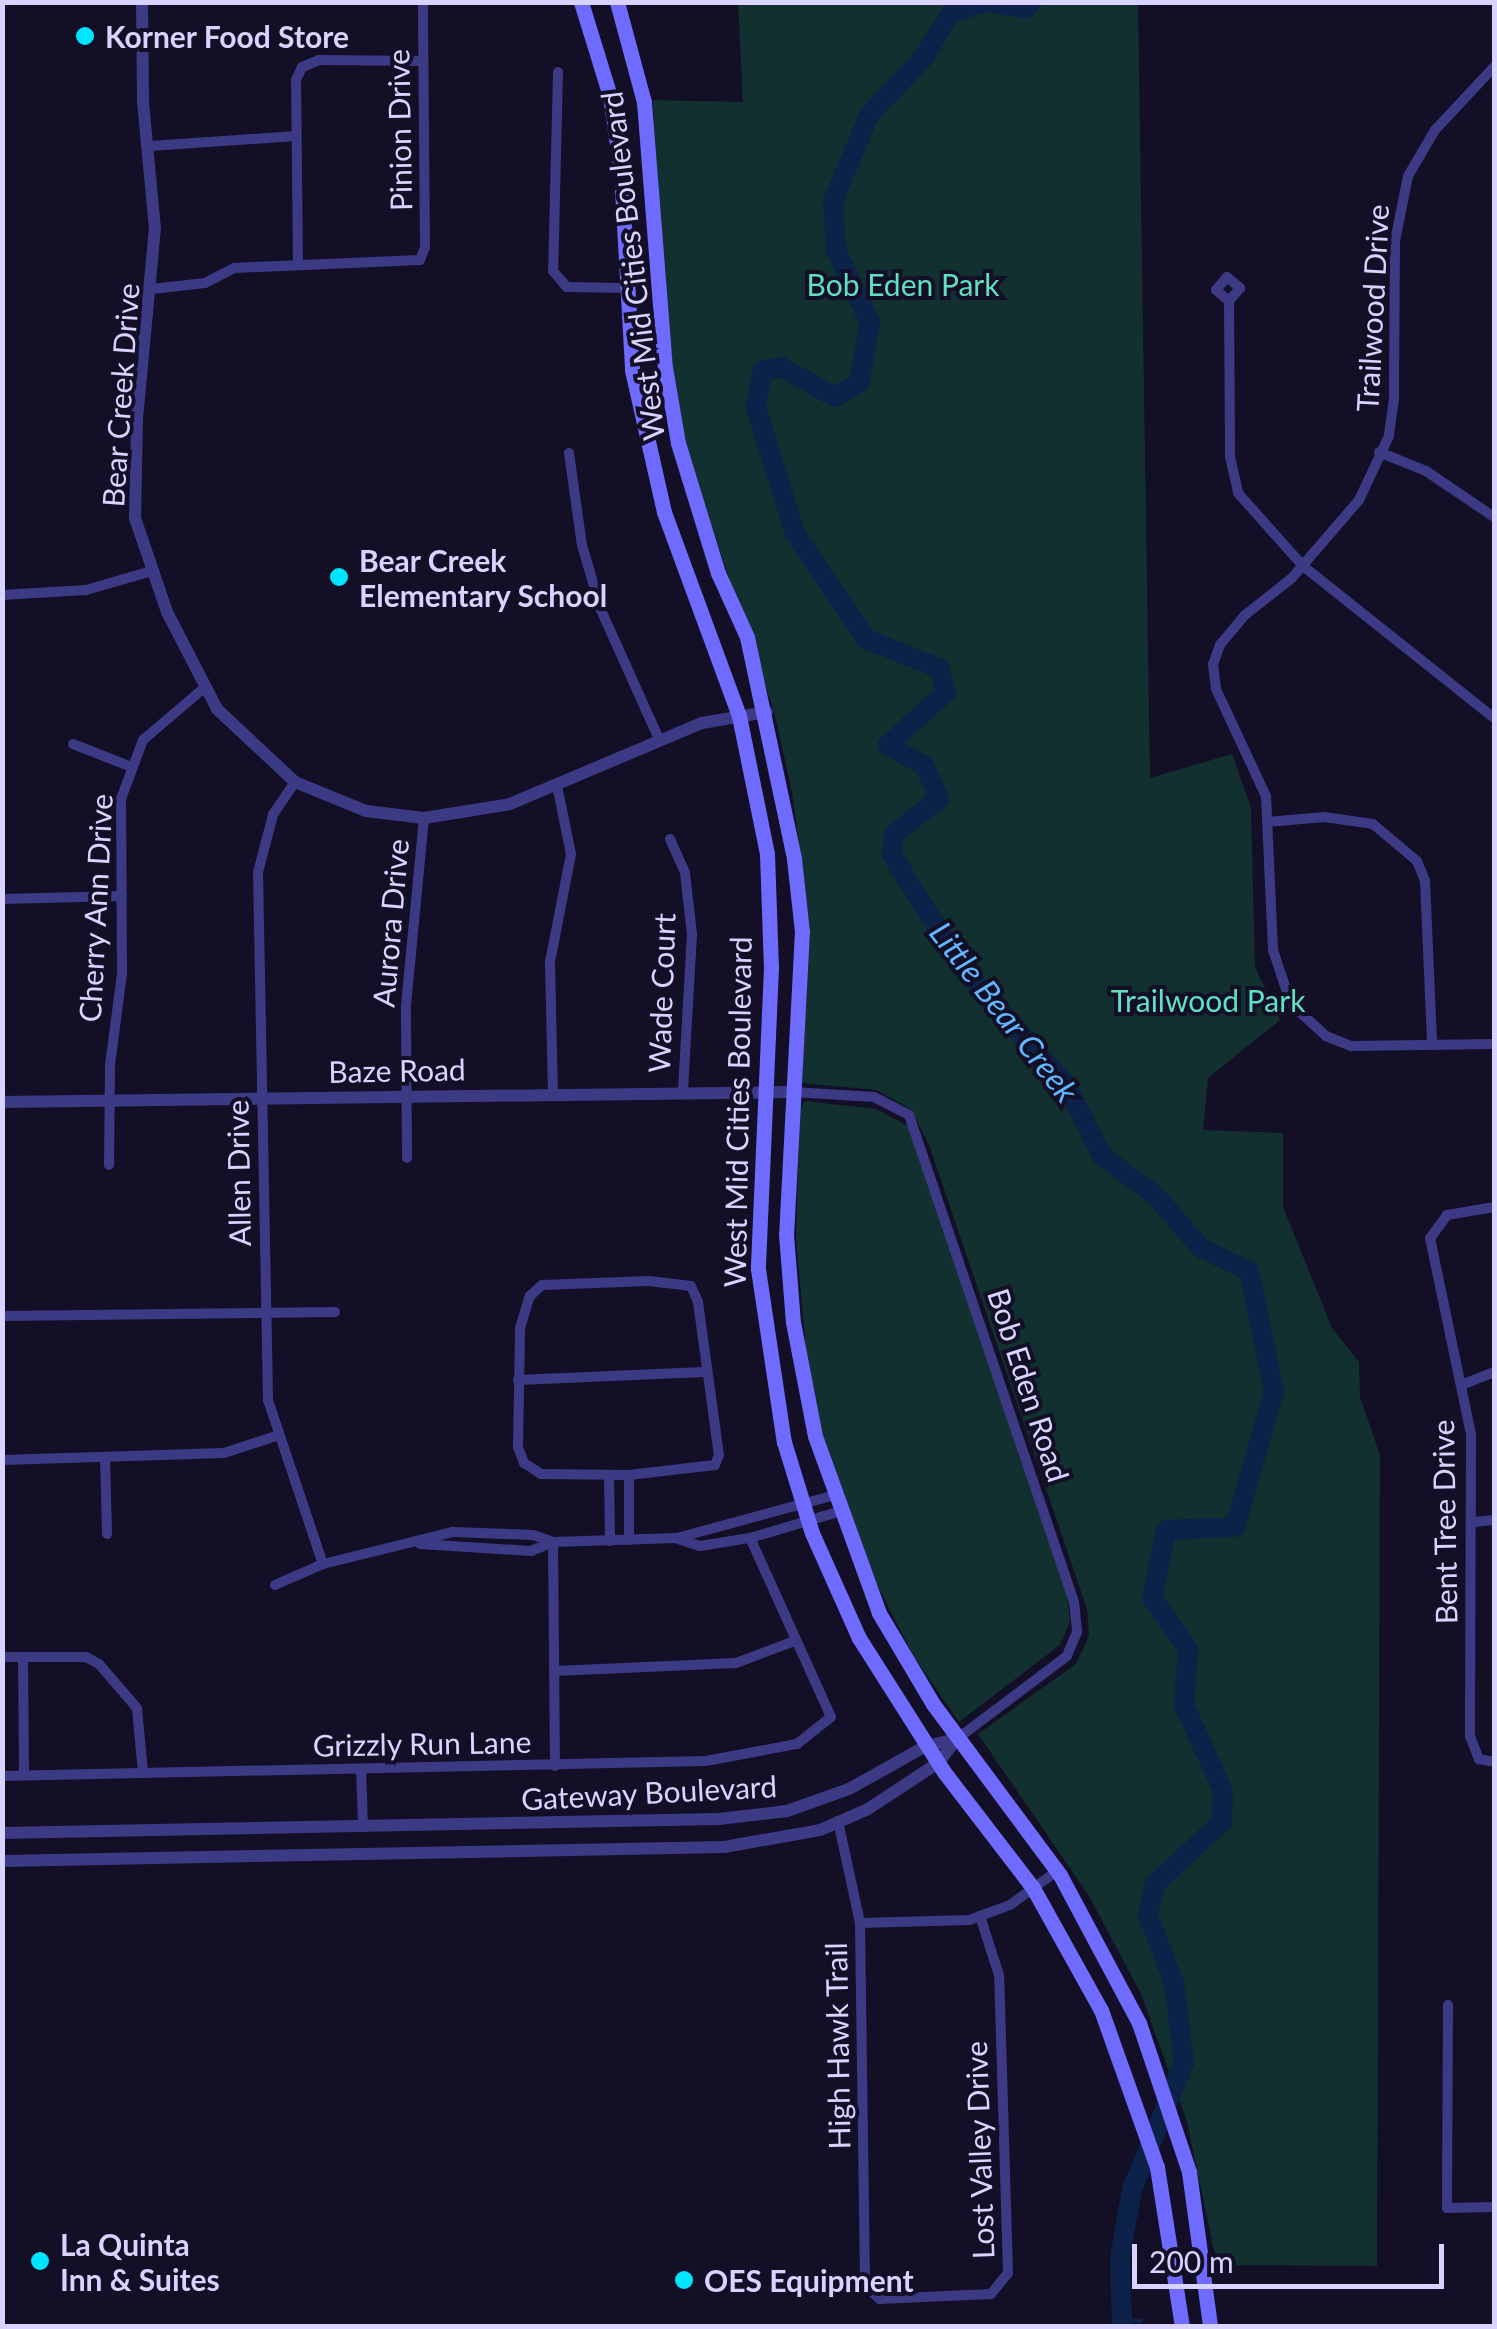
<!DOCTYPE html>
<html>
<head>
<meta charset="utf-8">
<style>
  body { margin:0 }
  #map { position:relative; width:1497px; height:2329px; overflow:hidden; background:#130f26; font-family:Lato,sans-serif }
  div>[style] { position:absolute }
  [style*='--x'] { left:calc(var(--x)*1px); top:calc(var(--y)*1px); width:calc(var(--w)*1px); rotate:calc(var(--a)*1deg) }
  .green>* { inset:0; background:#12302f }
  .stream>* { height:4px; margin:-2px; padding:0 2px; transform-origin:2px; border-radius:2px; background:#0c2248 }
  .river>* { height:20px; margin:-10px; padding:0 10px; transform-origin:10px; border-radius:10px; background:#0c2248 }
  .minor>* { height:10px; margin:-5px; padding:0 5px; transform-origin:5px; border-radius:5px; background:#3d3a85 }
  .tertiary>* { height:12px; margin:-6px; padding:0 6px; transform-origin:6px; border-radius:6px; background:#3d3a85 }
  .secondary>* { height:15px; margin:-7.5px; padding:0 7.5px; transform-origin:7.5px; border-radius:7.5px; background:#6f6bff }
  .dots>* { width:28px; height:28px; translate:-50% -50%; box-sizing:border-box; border:5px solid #130f26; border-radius:50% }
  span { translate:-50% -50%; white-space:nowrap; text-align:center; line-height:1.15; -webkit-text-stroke:8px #130f26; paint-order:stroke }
  .poi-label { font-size:30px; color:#d9d4ff; font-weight:700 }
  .left { translate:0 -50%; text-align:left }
  .street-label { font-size:30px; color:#d9d4ff }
  .park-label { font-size:30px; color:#5fe0c0 }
  .water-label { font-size:32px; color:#62b6ff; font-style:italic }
  .frame { position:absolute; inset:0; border:5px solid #d9d4ff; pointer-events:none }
  .scale { position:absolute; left:1132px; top:2244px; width:312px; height:45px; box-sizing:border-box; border:5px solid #d9d4ff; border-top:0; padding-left:12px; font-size:30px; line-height:35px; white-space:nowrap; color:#d9d4ff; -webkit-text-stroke:8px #130f26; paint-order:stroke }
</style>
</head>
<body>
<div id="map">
  <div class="green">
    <i style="clip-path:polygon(738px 3px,1138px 3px,1150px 778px,1232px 754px,1251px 807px,1255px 967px,1280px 1020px,1208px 1078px,1203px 1130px,1283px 1133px,1283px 1207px,1332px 1328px,1359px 1362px,1360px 1397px,1380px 1455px,1377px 2266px,1217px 2265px,1187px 2122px,1141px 1994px,1089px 1896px,978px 1734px,1076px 1664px,1089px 1636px,1087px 1609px,929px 1145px,911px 1109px,876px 1090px,802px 1083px,810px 930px,792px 792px,774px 711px,683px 442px,663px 292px,653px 100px,743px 102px)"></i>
    <i style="clip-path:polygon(805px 1101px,876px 1109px,910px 1127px,1067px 1593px,1070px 1622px,1060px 1645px,959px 1722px,914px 1657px,860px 1551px,821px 1434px,808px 1372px,796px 1238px,800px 1109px)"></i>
  </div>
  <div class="stream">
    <i style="--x:1122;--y:2320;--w:19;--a:3"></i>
  </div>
  <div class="river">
    <i style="--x:983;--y:2;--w:35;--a:160"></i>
    <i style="--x:950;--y:14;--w:50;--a:121.2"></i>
    <i style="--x:924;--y:57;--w:80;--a:133.5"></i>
    <i style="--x:869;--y:115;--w:93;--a:112.7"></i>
    <i style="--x:833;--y:201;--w:49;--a:86.5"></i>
    <i style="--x:836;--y:250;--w:81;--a:65"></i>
    <i style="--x:870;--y:323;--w:61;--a:100.4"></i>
    <i style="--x:859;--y:383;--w:28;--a:150"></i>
    <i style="--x:835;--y:397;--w:62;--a:-150.9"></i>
    <i style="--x:781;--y:367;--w:18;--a:171"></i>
    <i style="--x:763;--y:370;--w:38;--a:101"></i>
    <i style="--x:756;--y:407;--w:133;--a:72.9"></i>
    <i style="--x:795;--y:534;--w:127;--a:55.9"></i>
    <i style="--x:866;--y:639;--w:79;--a:21.7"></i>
    <i style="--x:939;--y:668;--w:25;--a:74"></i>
    <i style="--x:946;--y:692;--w:79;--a:137.6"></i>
    <i style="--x:888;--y:745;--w:41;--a:29.1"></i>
    <i style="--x:924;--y:765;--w:37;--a:66"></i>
    <i style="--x:939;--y:799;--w:57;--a:142.1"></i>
    <i style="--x:894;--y:834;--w:21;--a:95"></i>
    <i style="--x:892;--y:855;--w:129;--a:58.3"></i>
    <i style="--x:960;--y:965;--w:162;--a:48.5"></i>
    <i style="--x:1067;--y:1086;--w:78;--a:63.4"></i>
    <i style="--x:1102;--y:1156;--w:66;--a:36.3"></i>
    <i style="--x:1155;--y:1195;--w:70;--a:49"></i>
    <i style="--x:1201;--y:1248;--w:53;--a:25.6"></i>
    <i style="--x:1249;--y:1271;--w:123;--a:78.2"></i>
    <i style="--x:1274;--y:1391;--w:141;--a:106"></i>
    <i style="--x:1235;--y:1527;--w:69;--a:177.5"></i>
    <i style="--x:1166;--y:1530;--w:69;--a:101.6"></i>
    <i style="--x:1152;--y:1598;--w:62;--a:54.8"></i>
    <i style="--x:1188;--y:1649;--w:56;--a:94.1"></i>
    <i style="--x:1184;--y:1705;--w:94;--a:65.6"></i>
    <i style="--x:1223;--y:1791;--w:31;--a:92"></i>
    <i style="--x:1222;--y:1822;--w:91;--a:137.2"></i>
    <i style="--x:1155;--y:1884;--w:32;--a:103"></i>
    <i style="--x:1148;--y:1915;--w:73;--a:69.1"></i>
    <i style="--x:1174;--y:1983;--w:81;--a:82.9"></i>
    <i style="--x:1184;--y:2063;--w:136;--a:112.4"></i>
    <i style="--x:1132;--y:2189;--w:70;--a:99.9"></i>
    <i style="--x:1120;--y:2258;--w:68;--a:88.3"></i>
    <i style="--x:987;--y:2;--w:39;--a:10"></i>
    <i style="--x:1025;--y:9;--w:10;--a:-45"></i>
  </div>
  <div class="minor">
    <i style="--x:1494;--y:67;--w:86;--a:133.1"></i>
    <i style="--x:1435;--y:130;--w:53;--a:120.4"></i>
    <i style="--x:1408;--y:176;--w:66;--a:101.3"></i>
    <i style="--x:1395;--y:241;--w:158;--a:90.4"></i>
    <i style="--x:1394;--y:399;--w:37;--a:98"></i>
    <i style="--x:1389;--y:436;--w:71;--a:115.1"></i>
    <i style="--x:1359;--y:500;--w:103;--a:130.7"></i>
    <i style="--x:1292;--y:578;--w:60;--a:141.8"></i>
    <i style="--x:1245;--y:615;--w:39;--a:130"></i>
    <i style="--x:1220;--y:645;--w:20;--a:110"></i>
    <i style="--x:1213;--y:664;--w:25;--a:83"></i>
    <i style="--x:1216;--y:689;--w:118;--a:65"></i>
    <i style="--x:1266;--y:796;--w:154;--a:87.4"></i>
    <i style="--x:1273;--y:950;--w:57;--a:71.6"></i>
    <i style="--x:1291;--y:1004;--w:47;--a:42.4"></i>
    <i style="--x:1326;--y:1036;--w:27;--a:22"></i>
    <i style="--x:1351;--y:1046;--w:143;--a:-0.8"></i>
    <i style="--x:558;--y:72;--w:199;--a:91.4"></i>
    <i style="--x:553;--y:271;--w:21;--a:49"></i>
    <i style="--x:567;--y:287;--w:58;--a:1"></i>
    <i style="--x:150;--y:146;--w:146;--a:-3.9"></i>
    <i style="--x:298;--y:265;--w:185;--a:-90.6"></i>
    <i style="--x:296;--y:80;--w:14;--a:-65"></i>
    <i style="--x:302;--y:67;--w:18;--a:-22"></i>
    <i style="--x:319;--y:60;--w:104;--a:0.6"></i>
    <i style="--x:152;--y:289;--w:53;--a:-6.5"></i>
    <i style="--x:205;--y:283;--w:33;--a:-27"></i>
    <i style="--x:234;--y:268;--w:186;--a:-2.5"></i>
    <i style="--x:420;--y:260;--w:14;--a:-69"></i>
    <i style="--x:425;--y:247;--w:245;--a:-90.5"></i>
    <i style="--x:1229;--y:301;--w:17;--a:-140"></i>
    <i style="--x:1216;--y:290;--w:17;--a:-50"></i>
    <i style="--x:1227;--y:277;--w:17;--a:40"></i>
    <i style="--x:1240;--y:288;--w:17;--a:130"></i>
    <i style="--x:1229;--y:301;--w:156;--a:89.6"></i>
    <i style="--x:1230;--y:457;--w:37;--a:77"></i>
    <i style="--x:1238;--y:493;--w:98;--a:48.3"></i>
    <i style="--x:1303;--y:566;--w:244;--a:38.5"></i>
    <i style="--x:1379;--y:452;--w:51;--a:22"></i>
    <i style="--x:1426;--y:471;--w:82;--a:34.1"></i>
    <i style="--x:569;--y:453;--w:93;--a:82"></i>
    <i style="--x:582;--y:545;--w:68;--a:73.7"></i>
    <i style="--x:601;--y:610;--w:141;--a:65.8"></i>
    <i style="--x:2;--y:595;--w:84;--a:-3.4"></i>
    <i style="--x:86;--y:590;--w:69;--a:-16.1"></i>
    <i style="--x:73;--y:744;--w:60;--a:21.4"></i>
    <i style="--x:295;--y:782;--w:40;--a:124"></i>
    <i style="--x:273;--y:815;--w:59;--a:104.7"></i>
    <i style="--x:258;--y:872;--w:528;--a:88.91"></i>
    <i style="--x:268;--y:1400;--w:173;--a:71.5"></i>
    <i style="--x:1268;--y:822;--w:56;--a:-5.1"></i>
    <i style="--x:1324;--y:817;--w:49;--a:8.1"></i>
    <i style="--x:1373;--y:824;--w:57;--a:40.1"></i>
    <i style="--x:1417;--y:861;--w:22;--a:68"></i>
    <i style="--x:1425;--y:881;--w:163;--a:87.5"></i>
    <i style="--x:670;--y:839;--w:37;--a:66"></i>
    <i style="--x:685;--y:873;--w:61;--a:83.5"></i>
    <i style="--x:692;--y:934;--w:158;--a:93.3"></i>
    <i style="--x:2;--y:899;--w:120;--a:-1.4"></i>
    <i style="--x:793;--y:1092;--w:81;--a:3.5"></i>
    <i style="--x:874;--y:1097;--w:39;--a:27"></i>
    <i style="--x:909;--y:1115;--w:514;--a:71.28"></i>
    <i style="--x:1074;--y:1602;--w:30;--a:84"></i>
    <i style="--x:1077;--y:1632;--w:26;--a:113"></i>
    <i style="--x:1067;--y:1656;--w:138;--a:143"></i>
    <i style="--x:553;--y:1095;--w:133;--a:-91.3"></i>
    <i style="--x:550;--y:962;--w:110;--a:-79"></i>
    <i style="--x:571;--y:854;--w:70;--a:-101.5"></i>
    <i style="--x:407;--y:1158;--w:153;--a:-90.4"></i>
    <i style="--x:406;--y:1005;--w:188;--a:-84.5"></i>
    <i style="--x:109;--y:1165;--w:100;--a:-89.4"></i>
    <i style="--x:110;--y:1065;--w:92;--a:-82.5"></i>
    <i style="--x:122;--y:974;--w:175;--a:-90.3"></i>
    <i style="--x:121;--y:799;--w:63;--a:-69.6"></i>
    <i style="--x:143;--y:740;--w:79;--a:-40.4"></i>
    <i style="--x:1494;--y:1207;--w:48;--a:170.3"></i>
    <i style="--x:1447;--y:1215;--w:29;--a:126"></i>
    <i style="--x:1430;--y:1238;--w:200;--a:78.2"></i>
    <i style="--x:1471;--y:1434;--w:302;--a:90.2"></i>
    <i style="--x:1470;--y:1736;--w:25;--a:69"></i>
    <i style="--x:1479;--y:1759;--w:15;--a:11"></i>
    <i style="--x:649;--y:1281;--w:42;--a:6.8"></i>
    <i style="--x:691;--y:1286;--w:17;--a:66"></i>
    <i style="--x:698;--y:1302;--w:154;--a:82.2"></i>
    <i style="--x:719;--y:1455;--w:11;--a:112"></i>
    <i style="--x:715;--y:1465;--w:87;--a:173.4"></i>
    <i style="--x:629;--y:1475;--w:88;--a:-179.3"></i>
    <i style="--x:541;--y:1474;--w:20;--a:-147"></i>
    <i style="--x:524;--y:1463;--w:17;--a:-111"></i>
    <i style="--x:518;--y:1447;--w:119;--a:-89"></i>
    <i style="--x:520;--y:1328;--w:34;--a:-73"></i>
    <i style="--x:530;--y:1296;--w:16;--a:-43"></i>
    <i style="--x:542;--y:1285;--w:107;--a:-2.1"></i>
    <i style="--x:2;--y:1316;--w:333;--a:-0.7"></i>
    <i style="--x:518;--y:1380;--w:186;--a:-2.5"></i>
    <i style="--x:1464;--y:1384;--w:32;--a:-22"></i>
    <i style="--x:105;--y:1457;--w:77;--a:88.5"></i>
    <i style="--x:2;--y:1460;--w:222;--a:-1.8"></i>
    <i style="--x:224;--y:1453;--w:58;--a:-18.1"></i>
    <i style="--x:609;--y:1475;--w:66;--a:89.1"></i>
    <i style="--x:1474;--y:1522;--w:20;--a:-6"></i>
    <i style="--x:678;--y:1539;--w:23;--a:18"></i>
    <i style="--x:700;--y:1546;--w:51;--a:-9.1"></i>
    <i style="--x:750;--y:1538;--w:92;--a:-16.5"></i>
    <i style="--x:629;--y:1540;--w:65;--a:-90"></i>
    <i style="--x:553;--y:1542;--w:224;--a:89.5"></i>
    <i style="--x:420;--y:1544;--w:111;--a:3.6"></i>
    <i style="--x:531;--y:1551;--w:24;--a:-22"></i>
    <i style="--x:553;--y:1542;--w:124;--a:-1.8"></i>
    <i style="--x:677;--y:1538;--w:161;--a:-15.2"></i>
    <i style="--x:275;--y:1585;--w:52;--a:-23.6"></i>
    <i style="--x:323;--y:1564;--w:133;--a:-13.9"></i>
    <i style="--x:452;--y:1532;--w:81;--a:2.1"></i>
    <i style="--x:533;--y:1535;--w:21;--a:19"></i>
    <i style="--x:2;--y:1657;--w:84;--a:0"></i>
    <i style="--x:86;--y:1657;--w:15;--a:28"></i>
    <i style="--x:99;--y:1664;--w:58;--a:49.2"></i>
    <i style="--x:137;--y:1708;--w:65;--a:84.7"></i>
    <i style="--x:23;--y:1657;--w:118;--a:89.5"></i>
    <i style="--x:555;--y:1671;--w:181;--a:-2.5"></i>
    <i style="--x:736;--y:1663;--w:60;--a:-20.6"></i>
    <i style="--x:361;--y:1769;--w:58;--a:88"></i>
    <i style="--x:2;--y:1776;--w:704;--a:-1.22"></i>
    <i style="--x:706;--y:1761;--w:93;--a:-10.6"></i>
    <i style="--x:797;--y:1744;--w:43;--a:-38.5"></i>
    <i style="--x:831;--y:1717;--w:196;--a:-114.3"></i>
    <i style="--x:838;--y:1821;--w:104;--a:77.8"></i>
    <i style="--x:860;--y:1923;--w:363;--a:89.2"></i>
    <i style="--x:865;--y:2286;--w:20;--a:41"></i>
    <i style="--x:880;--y:2299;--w:111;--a:-2.6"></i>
    <i style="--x:991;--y:2294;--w:27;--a:-51"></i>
    <i style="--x:1008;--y:2273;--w:298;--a:-91.7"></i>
    <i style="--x:999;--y:1975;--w:62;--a:-107.9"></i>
    <i style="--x:860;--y:1923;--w:109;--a:-1.6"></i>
    <i style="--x:969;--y:1920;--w:44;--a:-20.1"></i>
    <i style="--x:1010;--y:1905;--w:58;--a:-35.9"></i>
    <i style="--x:1448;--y:2005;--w:203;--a:90.3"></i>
    <i style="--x:1447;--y:2208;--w:47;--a:-1.2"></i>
  </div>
  <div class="tertiary">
    <i style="--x:142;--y:2;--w:100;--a:89.4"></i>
    <i style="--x:143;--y:102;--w:127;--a:84.6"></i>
    <i style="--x:155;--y:228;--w:191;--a:95.4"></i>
    <i style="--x:137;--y:418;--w:100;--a:91.1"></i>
    <i style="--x:135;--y:518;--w:99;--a:71.2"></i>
    <i style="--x:167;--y:612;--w:109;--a:62.7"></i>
    <i style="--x:217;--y:709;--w:107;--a:43.1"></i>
    <i style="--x:295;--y:782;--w:77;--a:22.2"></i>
    <i style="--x:366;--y:811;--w:58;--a:6.9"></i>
    <i style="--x:424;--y:818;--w:87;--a:-9.2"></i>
    <i style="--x:510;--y:804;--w:208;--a:-22.9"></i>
    <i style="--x:702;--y:723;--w:66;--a:-9.6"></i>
    <i style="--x:2;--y:1102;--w:791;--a:-0.72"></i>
    <i style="--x:2;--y:1833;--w:717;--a:-1.12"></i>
    <i style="--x:719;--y:1819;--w:68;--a:-6.7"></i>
    <i style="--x:787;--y:1811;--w:66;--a:-19.5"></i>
    <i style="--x:849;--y:1789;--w:88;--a:-29.2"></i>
    <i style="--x:926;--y:1746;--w:32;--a:-13"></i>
    <i style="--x:2;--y:1861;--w:722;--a:-1.11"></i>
    <i style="--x:724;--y:1847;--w:97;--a:-10"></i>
    <i style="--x:820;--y:1830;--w:52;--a:-23.6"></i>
    <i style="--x:868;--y:1809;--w:84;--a:-33.3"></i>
    <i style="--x:938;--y:1763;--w:31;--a:-52"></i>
  </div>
  <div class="secondary">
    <i style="--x:581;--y:2;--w:98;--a:72.9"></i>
    <i style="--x:610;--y:96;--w:76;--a:81.7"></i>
    <i style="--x:621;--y:171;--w:199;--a:86.8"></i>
    <i style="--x:632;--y:370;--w:146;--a:77.3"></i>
    <i style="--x:664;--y:512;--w:217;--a:69.8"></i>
    <i style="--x:739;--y:716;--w:141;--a:78.5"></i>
    <i style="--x:767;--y:854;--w:113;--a:88"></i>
    <i style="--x:771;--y:967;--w:302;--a:92.5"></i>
    <i style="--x:758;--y:1269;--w:175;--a:81.5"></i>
    <i style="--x:784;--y:1442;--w:95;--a:72.9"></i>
    <i style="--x:812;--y:1533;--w:115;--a:65.9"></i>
    <i style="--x:859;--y:1638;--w:159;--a:57.6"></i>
    <i style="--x:944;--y:1772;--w:146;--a:52.5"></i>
    <i style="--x:1033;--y:1888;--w:140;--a:60.9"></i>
    <i style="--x:1101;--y:2010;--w:167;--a:70.4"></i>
    <i style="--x:1157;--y:2167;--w:161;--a:81.1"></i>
    <i style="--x:617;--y:2;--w:104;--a:74.9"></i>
    <i style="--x:644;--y:102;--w:266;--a:85.5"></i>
    <i style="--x:665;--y:367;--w:77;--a:80.3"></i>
    <i style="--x:678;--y:443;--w:136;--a:72.9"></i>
    <i style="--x:718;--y:573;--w:70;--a:65.6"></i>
    <i style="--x:747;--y:637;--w:227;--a:78"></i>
    <i style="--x:794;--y:859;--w:72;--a:83.7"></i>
    <i style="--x:802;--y:931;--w:303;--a:93"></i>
    <i style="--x:786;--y:1234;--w:88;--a:85.5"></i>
    <i style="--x:793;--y:1322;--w:116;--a:79.1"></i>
    <i style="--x:815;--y:1436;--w:188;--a:70.1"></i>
    <i style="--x:879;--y:1613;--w:106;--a:59.3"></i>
    <i style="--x:933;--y:1704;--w:213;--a:53.4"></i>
    <i style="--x:1060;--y:1875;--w:168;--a:61.9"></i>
    <i style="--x:1139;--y:2023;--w:157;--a:71.4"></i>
    <i style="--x:1189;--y:2172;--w:155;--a:82.2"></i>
  </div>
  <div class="dots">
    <i style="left:85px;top:36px;background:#00e5ff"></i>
    <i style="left:339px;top:577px;background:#00e5ff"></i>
    <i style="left:40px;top:2261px;background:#00e5ff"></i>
    <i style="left:684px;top:2280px;background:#00e5ff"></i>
  </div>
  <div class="poi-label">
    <span class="left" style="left:105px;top:36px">Korner Food Store</span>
    <span class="left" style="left:359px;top:577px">Bear Creek<br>Elementary School</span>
    <span class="left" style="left:60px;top:2261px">La Quinta<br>Inn &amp; Suites</span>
    <span class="left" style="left:704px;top:2280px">OES Equipment</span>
  </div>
  <div class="street-label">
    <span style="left:399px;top:130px;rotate:-91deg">Pinion Drive</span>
    <span style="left:632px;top:266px;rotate:-97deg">West Mid Cities Boulevard</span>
    <span style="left:1372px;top:308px;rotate:-87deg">Trailwood Drive</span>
    <span style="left:120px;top:395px;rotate:-86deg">Bear Creek Drive</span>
    <span style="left:95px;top:908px;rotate:-87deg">Cherry Ann Drive</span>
    <span style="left:390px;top:923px;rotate:-85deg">Aurora Drive</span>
    <span style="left:661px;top:993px;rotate:-88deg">Wade Court</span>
    <span style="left:397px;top:1070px;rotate:-1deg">Baze Road</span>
    <span style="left:737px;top:1112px;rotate:-89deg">West Mid Cities Boulevard</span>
    <span style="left:238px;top:1173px;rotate:-91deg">Allen Drive</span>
    <span style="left:1029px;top:1385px;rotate:72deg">Bob Eden Road</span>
    <span style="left:1444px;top:1522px;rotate:-91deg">Bent Tree Drive</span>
    <span style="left:422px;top:1743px;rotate:-1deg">Grizzly Run Lane</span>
    <span style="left:649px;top:1792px;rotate:-3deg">Gateway Boulevard</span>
    <span style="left:837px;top:2046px;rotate:-91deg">High Hawk Trail</span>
    <span style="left:979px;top:2150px;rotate:-92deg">Lost Valley Drive</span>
  </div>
  <div class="park-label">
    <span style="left:903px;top:284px">Bob Eden Park</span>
    <span style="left:1208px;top:1000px">Trailwood Park</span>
  </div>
  <div class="water-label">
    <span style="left:1004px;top:1012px;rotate:52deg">Little Bear Creek</span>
  </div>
  <div class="frame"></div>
  <div class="scale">200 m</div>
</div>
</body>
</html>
